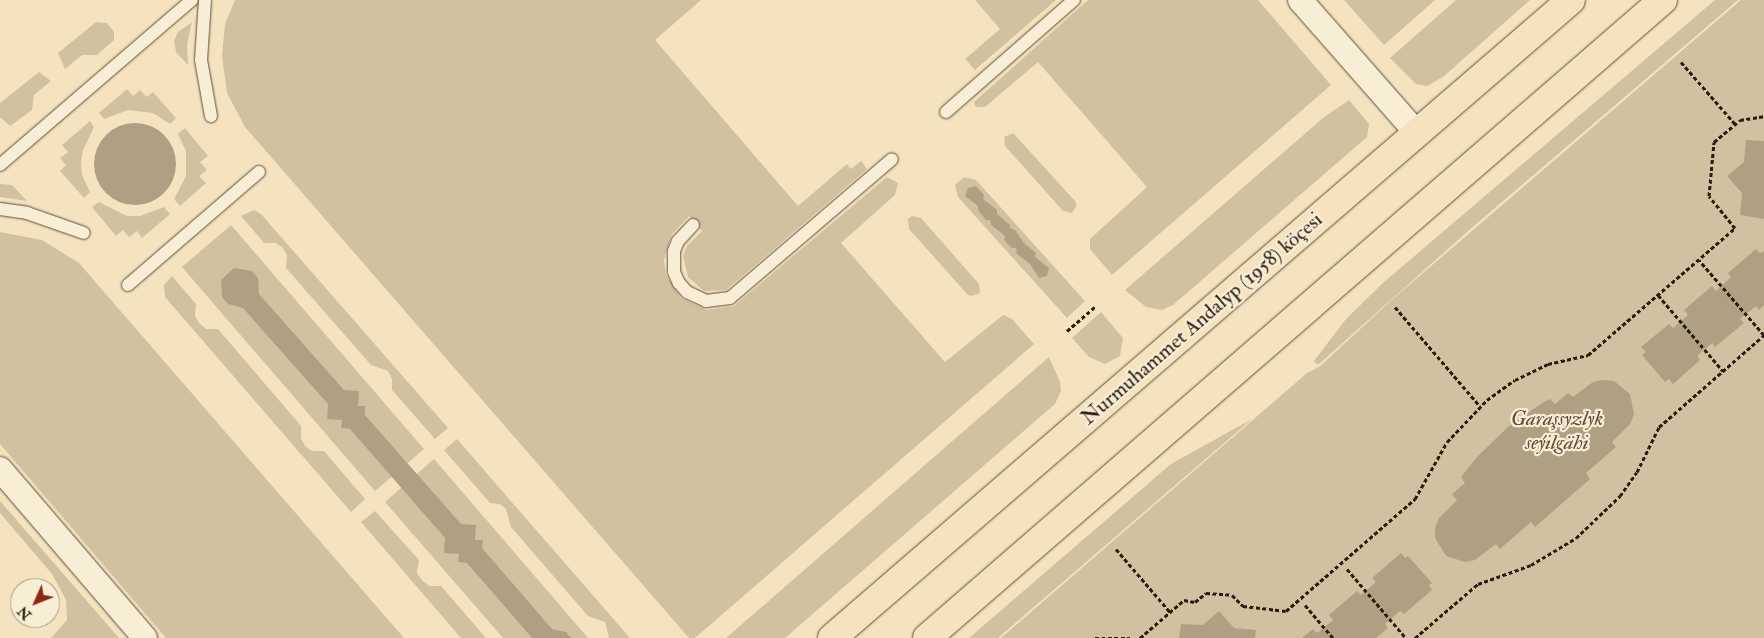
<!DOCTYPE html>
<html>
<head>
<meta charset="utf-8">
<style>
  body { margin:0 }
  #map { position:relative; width:1764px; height:638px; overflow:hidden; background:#f5e3bf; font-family:"IM FELL Double Pica",serif }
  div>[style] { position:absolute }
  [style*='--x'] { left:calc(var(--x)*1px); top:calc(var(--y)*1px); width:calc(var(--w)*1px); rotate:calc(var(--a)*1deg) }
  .green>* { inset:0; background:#d2c1a1 }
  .water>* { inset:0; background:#afa084 }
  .round { border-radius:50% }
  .path>* { height:3px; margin-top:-1.5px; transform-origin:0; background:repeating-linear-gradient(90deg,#281d10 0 4px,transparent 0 6.5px) }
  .roads { filter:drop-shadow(0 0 1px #5b4e3c) drop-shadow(0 0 1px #5b4e3c) }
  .service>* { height:12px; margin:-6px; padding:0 6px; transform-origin:6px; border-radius:6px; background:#f8edd5 }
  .minor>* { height:24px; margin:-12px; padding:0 12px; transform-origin:12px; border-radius:12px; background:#f8edd5 }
  .primary>* { height:28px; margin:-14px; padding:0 14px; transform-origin:14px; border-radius:14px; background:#f5e3bf }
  span { translate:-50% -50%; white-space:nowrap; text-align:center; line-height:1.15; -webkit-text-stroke:4.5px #f8edd5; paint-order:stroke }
  .street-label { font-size:21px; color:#281d10 }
  .park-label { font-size:21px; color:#5b4e3c; font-style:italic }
  .north { position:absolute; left:10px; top:578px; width:50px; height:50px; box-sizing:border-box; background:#f8edd5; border:1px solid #a59a86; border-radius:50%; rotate:226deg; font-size:14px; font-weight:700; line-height:20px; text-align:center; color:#281d10 }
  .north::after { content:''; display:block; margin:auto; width:18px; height:22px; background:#8f2418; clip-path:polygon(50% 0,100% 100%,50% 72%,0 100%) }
</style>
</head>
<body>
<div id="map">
  <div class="green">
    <i style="clip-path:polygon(235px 0,701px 0,655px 40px,798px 206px,847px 164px,851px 169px,861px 161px,867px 169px,726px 290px,704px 291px,688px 277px,683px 256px,687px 246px,702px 231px,689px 216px,672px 234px,664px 260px,666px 275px,681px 298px,707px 310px,734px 306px,887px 177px,898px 183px,895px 195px,841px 243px,945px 362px,1003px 315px,1012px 319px,1034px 344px,695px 638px,689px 638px,245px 127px,227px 93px,222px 56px,225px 24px)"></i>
    <i style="clip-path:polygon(975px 0,1056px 0,975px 70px,965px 59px,1000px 29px)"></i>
    <i style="clip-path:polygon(1088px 0,1258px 0,1331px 85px,1112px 275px,1090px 249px,1090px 239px,1147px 187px,1038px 62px,985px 107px,976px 107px,974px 102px)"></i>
    <i style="clip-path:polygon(1344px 0,1435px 0,1384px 45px)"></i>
    <i style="clip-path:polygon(1456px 0,1530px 0,1443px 77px,1427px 86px,1416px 84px,1390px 58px)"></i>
    <i style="clip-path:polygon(1715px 0,1738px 0,1467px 232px,1318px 365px,1314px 361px,1346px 319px,1384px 282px)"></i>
    <i style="clip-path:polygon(1741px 0,1764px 0,1764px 638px,1001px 638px,1307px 373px,1319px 367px,1395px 297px)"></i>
    <i style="clip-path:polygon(96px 22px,107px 23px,114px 32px,114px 40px,97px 55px,82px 55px,65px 69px,58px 53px)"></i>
    <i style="clip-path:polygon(192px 22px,187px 44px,188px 65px,176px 52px,174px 41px,178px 32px)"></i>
    <i style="clip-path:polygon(39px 72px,51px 81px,34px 95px,32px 110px,10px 126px,0 117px,0 103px)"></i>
    <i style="clip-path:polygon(127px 89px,133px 96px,140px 90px,147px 97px,153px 92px,176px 118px,170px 124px,153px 113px,128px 110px,104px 119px,99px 113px)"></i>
    <i style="clip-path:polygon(1349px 100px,1369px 124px,1367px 137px,1173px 305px,1162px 310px,1146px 307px,1125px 290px,1323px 118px)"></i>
    <i style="clip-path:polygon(90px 121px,94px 127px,83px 150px,81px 162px,82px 175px,90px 192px,84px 198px,60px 171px,66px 165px,60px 158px,68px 152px,62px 145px)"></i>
    <i style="clip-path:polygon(185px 128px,208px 156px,200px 162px,207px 170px,199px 176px,206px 183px,180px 206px,174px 199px,186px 176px,186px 151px,178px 134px)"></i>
    <i style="clip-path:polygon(1013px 133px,1075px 201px,1077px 205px,1072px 213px,1063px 211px,1005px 146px,1004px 137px)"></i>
    <i style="clip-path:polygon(964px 177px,976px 180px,1085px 301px,1067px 318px,958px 197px,955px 185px)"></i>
    <i style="clip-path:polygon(0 184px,12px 185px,27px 201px,0 197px)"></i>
    <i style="clip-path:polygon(99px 202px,127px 216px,140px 216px,164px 207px,170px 214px,142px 238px,137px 231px,129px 237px,123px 230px,116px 236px,92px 207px)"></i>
    <i style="clip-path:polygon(254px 210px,261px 214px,448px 428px,435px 439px,392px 390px,392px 379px,388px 371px,371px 365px,286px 268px,287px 255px,283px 248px,276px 243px,264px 243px,241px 216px)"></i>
    <i style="clip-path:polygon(912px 216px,921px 218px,979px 284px,980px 293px,971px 296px,967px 294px,909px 229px,908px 219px)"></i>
    <i style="clip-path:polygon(231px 225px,424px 449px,375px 491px,182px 267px)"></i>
    <i style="clip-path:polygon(0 232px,42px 240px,79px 263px,404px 638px,166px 638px,0 444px)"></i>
    <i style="clip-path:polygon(172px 276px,196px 304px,195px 316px,199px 323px,206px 329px,218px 329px,301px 426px,301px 438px,305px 446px,312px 451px,324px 451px,365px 499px,351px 512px,165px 297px,164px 285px)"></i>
    <i style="clip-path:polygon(1101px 312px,1123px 338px,1120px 356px,1105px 364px,1089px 357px,1072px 338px)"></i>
    <i style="clip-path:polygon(1049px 357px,1060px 382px,1061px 391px,1055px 404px,785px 638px,726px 638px)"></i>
    <i style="clip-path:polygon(1252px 419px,998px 638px,969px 638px,1171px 464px)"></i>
    <i style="clip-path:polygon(457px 439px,630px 638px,609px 638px,605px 622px,588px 616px,511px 527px,506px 509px,500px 504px,490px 503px,444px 450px)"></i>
    <i style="clip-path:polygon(434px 459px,588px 638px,503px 638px,385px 502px)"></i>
    <i style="clip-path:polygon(0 501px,119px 638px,51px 638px,67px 620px,66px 600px,52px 574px,0 513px)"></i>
    <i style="clip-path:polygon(375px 511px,419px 560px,417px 573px,422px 580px,429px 586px,441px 586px,486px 638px,461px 638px,361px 522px)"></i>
  </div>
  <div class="water">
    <i class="round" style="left:94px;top:123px;width:82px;height:82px"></i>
    <i style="clip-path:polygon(1746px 140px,1764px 141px,1764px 219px,1740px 215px,1742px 193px,1727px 176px,1744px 162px)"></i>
    <i style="clip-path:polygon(976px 186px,984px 195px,983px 199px,997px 210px,997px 214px,1010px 225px,1010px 228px,1015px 230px,1023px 242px,1036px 253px,1035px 257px,1049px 268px,1047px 276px,1039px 278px,1030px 264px,1017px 254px,1016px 248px,1012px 248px,1004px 240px,1005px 236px,991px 225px,990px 220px,986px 220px,978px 210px,978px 206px,965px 196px,968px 188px)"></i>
    <i style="clip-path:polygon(1756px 249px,1760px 253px,1764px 251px,1764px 305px,1759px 310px,1756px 306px,1740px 319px,1744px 323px,1715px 347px,1712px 343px,1697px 356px,1700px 360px,1673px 384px,1669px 379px,1665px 382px,1642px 355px,1646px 352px,1641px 347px,1669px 324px,1673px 328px,1688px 315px,1684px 310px,1712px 286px,1716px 291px,1731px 277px,1728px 273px)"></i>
    <i style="clip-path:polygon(234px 268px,252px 271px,258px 278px,259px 294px,344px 390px,359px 391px,358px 406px,365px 406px,365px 415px,461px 524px,476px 525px,475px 540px,483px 540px,482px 548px,552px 629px,566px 632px,571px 638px,532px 638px,467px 563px,458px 562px,459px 554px,444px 553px,445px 538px,350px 429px,341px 428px,342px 420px,327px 419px,328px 404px,243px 308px,228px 304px,222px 297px,221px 280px)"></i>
    <i style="clip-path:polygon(1603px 380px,1614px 381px,1630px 394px,1634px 414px,1630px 424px,1612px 442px,1616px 447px,1586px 473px,1590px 479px,1535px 527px,1531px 522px,1500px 549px,1496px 544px,1475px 560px,1465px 562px,1446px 556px,1435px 538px,1435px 528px,1439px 518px,1457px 500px,1452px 494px,1465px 483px,1461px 477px,1478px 456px,1508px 427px,1542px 403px,1550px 399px,1555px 404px,1568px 393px,1573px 397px,1593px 382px)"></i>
    <i style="clip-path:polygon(1401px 553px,1405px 558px,1408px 556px,1432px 583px,1429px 585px,1432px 590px,1404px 614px,1400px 611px,1385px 624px,1388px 628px,1376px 638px,1302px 638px,1313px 629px,1317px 633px,1333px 620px,1329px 615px,1357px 591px,1361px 595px,1376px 582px,1372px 578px)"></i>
    <i style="clip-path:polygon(1219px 611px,1234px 628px,1256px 630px,1255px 638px,1179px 638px,1181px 624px,1203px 625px)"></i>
  </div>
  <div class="path">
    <i style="--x:1681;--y:62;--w:82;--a:48.9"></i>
    <i style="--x:1658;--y:295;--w:100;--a:49.5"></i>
    <i style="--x:1395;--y:307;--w:130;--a:49.4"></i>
    <i style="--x:1067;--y:331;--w:38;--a:-41"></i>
    <i style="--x:1116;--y:549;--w:83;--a:49.4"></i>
    <i style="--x:1347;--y:569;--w:89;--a:49.5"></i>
    <i style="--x:1305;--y:605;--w:43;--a:49.7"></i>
    <i style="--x:1095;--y:638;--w:35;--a:0"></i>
    <i style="--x:1140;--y:638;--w:58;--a:-40.8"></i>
    <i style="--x:1184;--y:600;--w:11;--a:10"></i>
    <i style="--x:1195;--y:602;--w:14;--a:-39"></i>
    <i style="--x:1206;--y:593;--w:26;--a:4"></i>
    <i style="--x:1232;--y:595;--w:16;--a:45"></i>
    <i style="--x:1243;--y:606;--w:43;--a:6.6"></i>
    <i style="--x:1286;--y:611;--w:171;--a:-41"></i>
    <i style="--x:1415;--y:499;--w:65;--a:-60.7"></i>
    <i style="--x:1447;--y:442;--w:58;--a:-46.4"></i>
    <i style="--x:1487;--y:400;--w:34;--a:-36"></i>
    <i style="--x:1515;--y:380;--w:37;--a:-26"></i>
    <i style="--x:1548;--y:364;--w:41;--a:-12.7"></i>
    <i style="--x:1588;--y:355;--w:194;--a:-40.8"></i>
    <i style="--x:1735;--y:228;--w:41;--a:-129.1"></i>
    <i style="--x:1709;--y:196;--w:54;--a:-84.7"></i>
    <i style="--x:1714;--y:142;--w:34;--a:-40"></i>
    <i style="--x:1740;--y:120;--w:24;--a:-9"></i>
    <i style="--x:1415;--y:638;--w:83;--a:-40.6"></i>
    <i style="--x:1478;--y:584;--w:56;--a:-19.7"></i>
    <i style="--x:1531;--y:565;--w:52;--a:-31"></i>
    <i style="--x:1576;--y:538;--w:61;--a:-43.7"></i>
    <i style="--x:1620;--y:496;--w:29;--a:-55"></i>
    <i style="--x:1637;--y:472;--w:50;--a:-63.9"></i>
    <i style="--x:1659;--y:427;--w:140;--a:-41.2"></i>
    <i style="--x:1764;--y:335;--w:99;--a:-130.9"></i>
  </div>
  <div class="roads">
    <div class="service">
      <i style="--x:205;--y:0;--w:60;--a:93.8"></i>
      <i style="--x:201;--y:60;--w:57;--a:79.9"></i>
      <i style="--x:946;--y:112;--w:170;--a:-41.2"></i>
      <i style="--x:0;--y:165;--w:253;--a:-40.7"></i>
      <i style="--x:0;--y:209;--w:27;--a:8"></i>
      <i style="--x:27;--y:213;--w:60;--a:19.3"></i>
      <i style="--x:693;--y:225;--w:22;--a:133"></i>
      <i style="--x:678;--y:241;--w:11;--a:112"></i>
      <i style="--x:674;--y:251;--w:21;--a:90"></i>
      <i style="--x:674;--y:272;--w:12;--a:66"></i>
      <i style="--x:679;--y:283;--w:12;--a:48"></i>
      <i style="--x:687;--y:292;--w:21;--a:25"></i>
      <i style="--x:706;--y:301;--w:24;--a:-7"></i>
      <i style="--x:730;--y:298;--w:213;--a:-40.6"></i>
      <i style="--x:128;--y:285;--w:173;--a:-40.8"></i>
    </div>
    <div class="minor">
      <i style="--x:1300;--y:0;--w:177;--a:48.7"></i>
      <i style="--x:0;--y:469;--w:223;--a:49.4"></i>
    </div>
    <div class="primary">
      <i style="--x:832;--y:638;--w:976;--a:-40.8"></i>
      <i style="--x:927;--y:638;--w:974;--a:-40.92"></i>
    </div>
  </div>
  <div class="street-label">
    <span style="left:1202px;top:319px;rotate:-41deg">Nurmuhammet Andalyp (1958) köçesi</span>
  </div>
  <div class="park-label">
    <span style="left:1557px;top:431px">Garaşsyzlyk<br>seýilgähi</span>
  </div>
  <div class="north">N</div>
</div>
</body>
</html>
